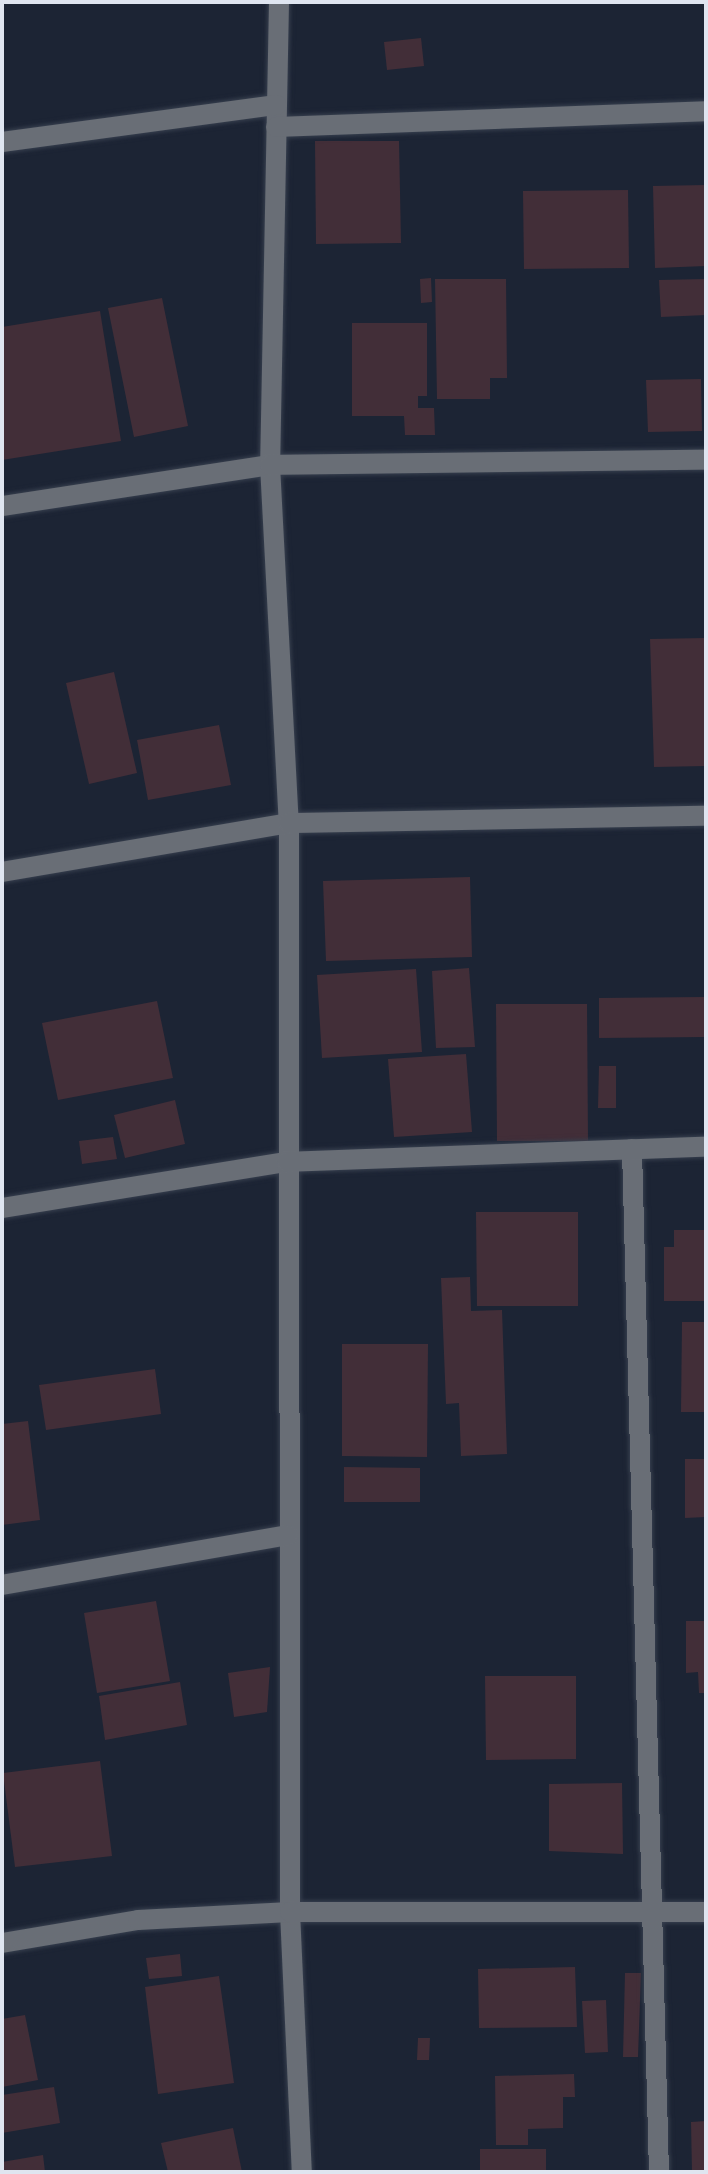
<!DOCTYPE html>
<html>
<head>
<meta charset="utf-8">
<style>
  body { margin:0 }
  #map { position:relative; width:708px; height:2174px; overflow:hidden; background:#1c2434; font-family:"Sofia Sans Condensed",sans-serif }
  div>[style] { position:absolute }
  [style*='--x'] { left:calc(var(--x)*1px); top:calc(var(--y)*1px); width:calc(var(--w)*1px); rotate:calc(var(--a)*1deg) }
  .building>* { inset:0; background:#422e38 }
  .roads { filter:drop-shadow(0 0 2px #373f4e) drop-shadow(0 0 2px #373f4e) }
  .minor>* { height:20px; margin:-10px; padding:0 10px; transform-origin:10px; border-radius:10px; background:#696e76 }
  span { translate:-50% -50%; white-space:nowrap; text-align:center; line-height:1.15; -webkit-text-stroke:6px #0a0d14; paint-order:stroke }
  .frame { position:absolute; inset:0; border:4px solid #dfe5f0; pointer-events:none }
</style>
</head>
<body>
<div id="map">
  <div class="building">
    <i style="clip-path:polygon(421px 38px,424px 66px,387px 70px,384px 42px)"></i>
    <i style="clip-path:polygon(315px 141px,399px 141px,401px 243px,316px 244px)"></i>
    <i style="clip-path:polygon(706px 185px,706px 266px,655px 268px,653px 186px)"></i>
    <i style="clip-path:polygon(628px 190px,629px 268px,524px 269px,523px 191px)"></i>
    <i style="clip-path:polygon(431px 278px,432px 302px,421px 303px,420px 279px)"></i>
    <i style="clip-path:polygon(435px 279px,506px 279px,507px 378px,490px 378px,490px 399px,437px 399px)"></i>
    <i style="clip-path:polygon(706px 279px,706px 315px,661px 317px,659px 280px)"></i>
    <i style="clip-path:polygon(162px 298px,188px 426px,134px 437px,108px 308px)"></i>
    <i style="clip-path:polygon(100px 311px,121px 441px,2px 460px,2px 327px)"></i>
    <i style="clip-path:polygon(352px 323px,427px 323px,427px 396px,418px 396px,418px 408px,434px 408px,435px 435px,405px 435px,404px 416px,352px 416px)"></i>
    <i style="clip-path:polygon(701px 379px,702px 431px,648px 432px,646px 380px)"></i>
    <i style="clip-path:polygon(706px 638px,706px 766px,654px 767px,650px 639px)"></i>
    <i style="clip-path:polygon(114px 672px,137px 773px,89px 784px,66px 683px)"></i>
    <i style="clip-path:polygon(219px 725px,231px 785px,148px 800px,137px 740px)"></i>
    <i style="clip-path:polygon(470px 877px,472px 957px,326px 961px,323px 881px)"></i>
    <i style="clip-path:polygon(469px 968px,475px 1047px,436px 1048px,432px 971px)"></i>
    <i style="clip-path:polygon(416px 969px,422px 1052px,322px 1058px,317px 975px)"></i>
    <i style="clip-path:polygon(704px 997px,705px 1037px,599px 1038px,599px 998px)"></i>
    <i style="clip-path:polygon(157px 1001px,173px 1078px,58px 1100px,42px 1023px)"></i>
    <i style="clip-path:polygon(496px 1004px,587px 1004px,588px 1141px,497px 1141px)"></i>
    <i style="clip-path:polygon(466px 1054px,472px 1132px,394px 1137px,388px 1059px)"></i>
    <i style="clip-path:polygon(599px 1066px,616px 1066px,616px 1108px,598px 1108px)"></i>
    <i style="clip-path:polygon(175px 1100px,185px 1144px,125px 1158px,114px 1115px)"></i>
    <i style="clip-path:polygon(113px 1137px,117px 1159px,82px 1164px,79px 1141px)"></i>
    <i style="clip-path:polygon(476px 1212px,578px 1212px,578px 1306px,477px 1306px)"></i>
    <i style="clip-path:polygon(674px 1230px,706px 1230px,706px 1301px,664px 1301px,664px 1247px,674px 1247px)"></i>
    <i style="clip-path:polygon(470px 1277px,471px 1311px,502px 1310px,507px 1454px,461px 1456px,459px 1403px,446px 1404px,441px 1278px)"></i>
    <i style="clip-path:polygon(682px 1322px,706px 1322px,706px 1412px,681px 1412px)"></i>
    <i style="clip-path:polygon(342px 1344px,428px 1344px,427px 1457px,342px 1456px)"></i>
    <i style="clip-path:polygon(155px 1369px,161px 1414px,46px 1430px,39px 1385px)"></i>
    <i style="clip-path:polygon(28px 1421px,40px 1520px,2px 1525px,2px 1424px)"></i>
    <i style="clip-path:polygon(685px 1459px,706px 1459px,706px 1517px,685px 1518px)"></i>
    <i style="clip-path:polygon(344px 1467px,420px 1468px,420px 1502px,344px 1502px)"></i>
    <i style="clip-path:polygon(156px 1601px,170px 1681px,97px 1693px,84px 1613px)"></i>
    <i style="clip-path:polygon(686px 1621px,706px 1621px,706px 1693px,699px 1693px,698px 1672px,686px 1673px)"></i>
    <i style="clip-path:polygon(270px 1667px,267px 1712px,234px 1717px,228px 1673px)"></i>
    <i style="clip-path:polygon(485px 1676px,576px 1676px,576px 1759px,486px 1760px)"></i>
    <i style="clip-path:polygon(180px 1682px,187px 1725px,105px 1740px,99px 1696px)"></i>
    <i style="clip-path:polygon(100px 1761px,112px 1856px,15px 1867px,3px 1773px)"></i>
    <i style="clip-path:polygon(622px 1783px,623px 1854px,549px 1851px,549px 1784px)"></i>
    <i style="clip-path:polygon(180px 1954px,182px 1976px,149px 1979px,146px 1958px)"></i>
    <i style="clip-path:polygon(575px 1967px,577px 2027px,479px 2028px,478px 1969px)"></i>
    <i style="clip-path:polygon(625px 1973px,641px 1973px,638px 2057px,623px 2057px)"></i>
    <i style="clip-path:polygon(219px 1976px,234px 2083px,158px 2094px,145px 1987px)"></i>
    <i style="clip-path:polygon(606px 2000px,608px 2052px,585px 2053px,582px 2001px)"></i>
    <i style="clip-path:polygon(25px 2015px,38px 2080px,2px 2087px,2px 2019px)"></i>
    <i style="clip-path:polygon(418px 2038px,430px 2038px,429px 2060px,417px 2060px)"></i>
    <i style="clip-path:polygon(574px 2074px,575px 2097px,563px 2097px,563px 2128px,528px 2129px,528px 2145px,496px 2145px,495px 2076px)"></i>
    <i style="clip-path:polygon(54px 2087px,60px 2123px,2px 2133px,2px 2095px)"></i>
    <i style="clip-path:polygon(706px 2121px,706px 2172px,692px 2172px,691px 2122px)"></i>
    <i style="clip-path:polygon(233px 2128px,242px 2172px,168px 2172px,161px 2143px)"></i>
    <i style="clip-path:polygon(480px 2149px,546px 2149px,546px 2172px,480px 2172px)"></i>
    <i style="clip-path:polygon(43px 2155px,45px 2172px,2px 2172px,2px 2162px)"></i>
  </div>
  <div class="roads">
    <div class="minor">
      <i style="--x:279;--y:2;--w:463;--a:91.1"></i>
      <i style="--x:270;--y:465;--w:359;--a:87"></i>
      <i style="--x:289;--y:823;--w:1089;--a:89.95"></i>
      <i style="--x:290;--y:1912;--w:260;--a:87.4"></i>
      <i style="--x:276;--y:127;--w:430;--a:-2.1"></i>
      <i style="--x:2;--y:142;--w:277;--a:-7.7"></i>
      <i style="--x:2;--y:506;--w:271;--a:-8.7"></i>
      <i style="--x:270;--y:465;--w:436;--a:-0.7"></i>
      <i style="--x:2;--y:872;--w:291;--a:-9.7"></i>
      <i style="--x:289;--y:823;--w:417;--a:-1"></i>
      <i style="--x:632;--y:1149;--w:1023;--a:88.49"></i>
      <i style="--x:2;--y:1208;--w:289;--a:-9.2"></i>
      <i style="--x:287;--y:1162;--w:419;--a:-2.1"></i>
      <i style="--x:2;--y:1585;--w:290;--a:-9.9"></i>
      <i style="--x:2;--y:1943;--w:138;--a:-9.6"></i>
      <i style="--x:138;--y:1920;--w:152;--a:-3"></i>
      <i style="--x:290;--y:1912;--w:416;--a:0"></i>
    </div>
  </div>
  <div class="frame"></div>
</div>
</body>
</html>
